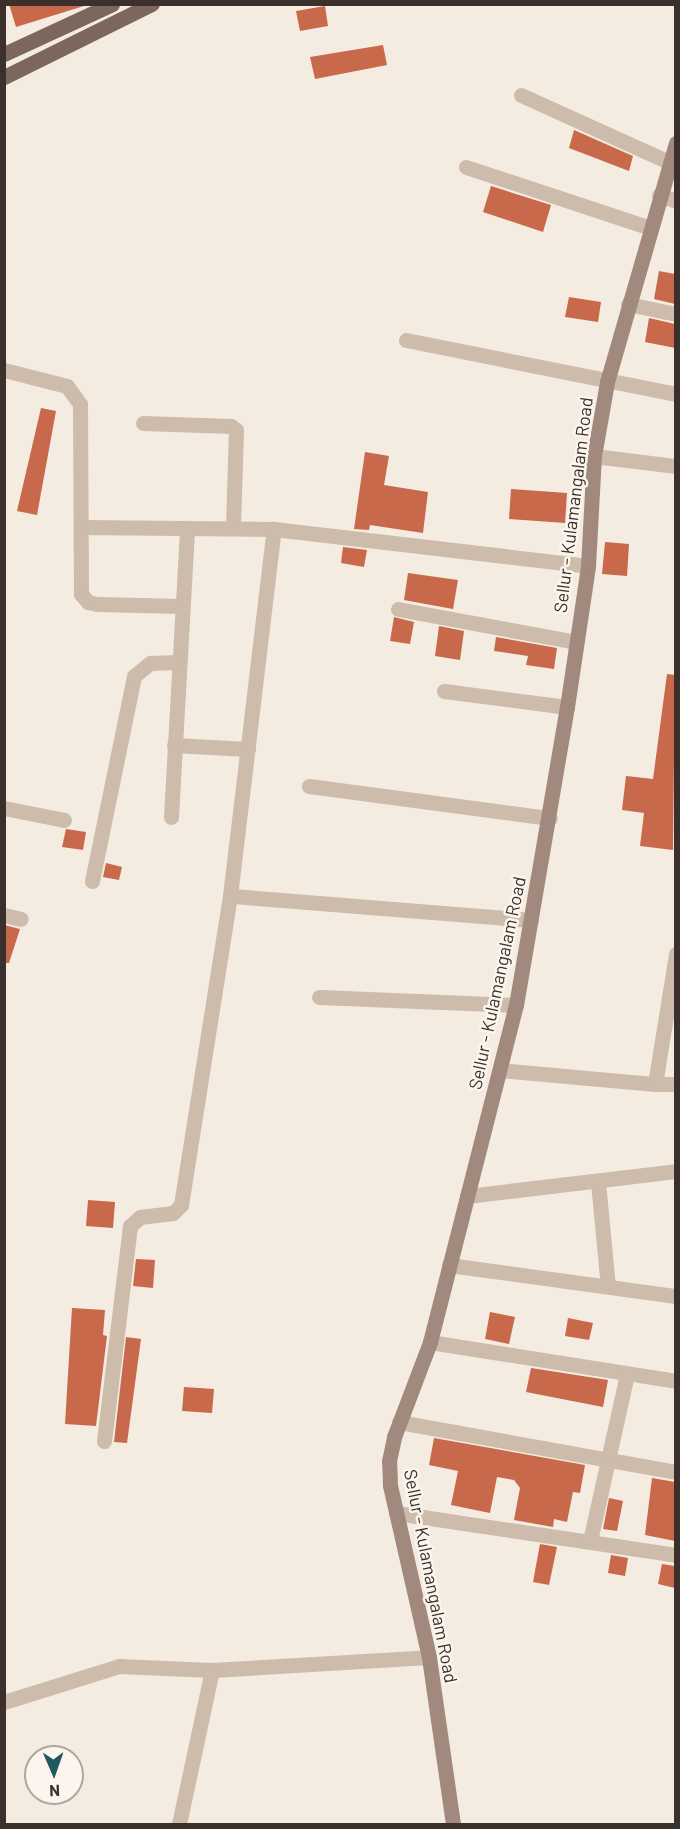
<!DOCTYPE html>
<html>
<head>
<meta charset="utf-8">
<style>
  body { margin:0 }
  #map { position:relative; width:680px; height:1829px; overflow:hidden; background:#f4ebe1; font-family:Barlow,sans-serif }
  div>[style] { position:absolute }
  [style*='--x'] { left:calc(var(--x)*1px); top:calc(var(--y)*1px); width:calc(var(--w)*1px); rotate:calc(var(--a)*1deg) }
  .building>* { inset:0; background:#c8694b }
  .minor>* { height:15px; margin:-7.5px; padding:0 7.5px; transform-origin:7.5px; border-radius:7.5px; background:#cdbbac }
  .secondary>* { height:15px; margin:-7.5px; padding:0 7.5px; transform-origin:7.5px; border-radius:7.5px; background:#a18a7d }
  .primary>* { height:15px; margin:-7.5px; padding:0 7.5px; transform-origin:7.5px; border-radius:7.5px; background:#7d675c }
  span { translate:-50% -50%; white-space:nowrap; text-align:center; line-height:1.15; -webkit-text-stroke:5px #fbf5ee; paint-order:stroke }
  .street-label { font-size:18px; color:#3b302b }
  .frame { position:absolute; inset:0; border:6px solid #3b302b; pointer-events:none }
  .north { position:absolute; left:24px; top:1745px; width:60px; height:60px; box-sizing:border-box; background:#fbf5ee; border:2px solid #aea6a0; border-radius:50%; rotate:178deg; font-size:16px; font-weight:700; line-height:24px; text-align:center; color:#3b302b }
  .north::after { content:''; display:block; margin:auto; width:21px; height:27px; background:#1f5a5e; clip-path:polygon(50% 0,100% 100%,50% 72%,0 100%) }
</style>
</head>
<body>
<div id="map">
  <div class="building">
    <i style="clip-path:polygon(9px 4px,84px 4px,84px 6px,16px 27px)"></i>
    <i style="clip-path:polygon(325px 6px,328px 26px,300px 31px,296px 11px)"></i>
    <i style="clip-path:polygon(383px 45px,387px 65px,315px 79px,310px 57px)"></i>
    <i style="clip-path:polygon(574px 130px,633px 156px,629px 171px,569px 148px)"></i>
    <i style="clip-path:polygon(491px 186px,551px 205px,543px 232px,483px 212px)"></i>
    <i style="clip-path:polygon(659px 271px,675px 274px,675px 304px,654px 299px)"></i>
    <i style="clip-path:polygon(569px 297px,601px 302px,598px 322px,565px 317px)"></i>
    <i style="clip-path:polygon(649px 318px,675px 324px,675px 348px,645px 342px)"></i>
    <i style="clip-path:polygon(41px 408px,56px 411px,37px 515px,17px 511px)"></i>
    <i style="clip-path:polygon(365px 452px,389px 456px,384px 485px,428px 492px,423px 533px,370px 525px,369px 530px,354px 529px)"></i>
    <i style="clip-path:polygon(511px 489px,567px 493px,565px 523px,509px 519px)"></i>
    <i style="clip-path:polygon(605px 542px,629px 544px,627px 576px,602px 574px)"></i>
    <i style="clip-path:polygon(343px 547px,367px 550px,364px 567px,341px 563px)"></i>
    <i style="clip-path:polygon(408px 573px,458px 580px,453px 609px,404px 600px)"></i>
    <i style="clip-path:polygon(394px 617px,414px 622px,410px 644px,390px 641px)"></i>
    <i style="clip-path:polygon(439px 626px,464px 631px,460px 660px,435px 656px)"></i>
    <i style="clip-path:polygon(496px 637px,557px 648px,554px 669px,526px 665px,528px 656px,494px 651px)"></i>
    <i style="clip-path:polygon(667px 674px,675px 675px,673px 850px,640px 846px,644px 813px,622px 810px,626px 776px,653px 779px)"></i>
    <i style="clip-path:polygon(66px 829px,86px 832px,83px 850px,62px 847px)"></i>
    <i style="clip-path:polygon(106px 863px,122px 867px,119px 880px,103px 877px)"></i>
    <i style="clip-path:polygon(4px 925px,20px 929px,9px 963px,4px 963px)"></i>
    <i style="clip-path:polygon(88px 1200px,115px 1202px,113px 1228px,86px 1226px)"></i>
    <i style="clip-path:polygon(136px 1259px,155px 1260px,153px 1288px,133px 1286px)"></i>
    <i style="clip-path:polygon(72px 1308px,105px 1310px,103px 1335px,107px 1336px,96px 1426px,65px 1424px)"></i>
    <i style="clip-path:polygon(490px 1312px,515px 1317px,509px 1344px,485px 1339px)"></i>
    <i style="clip-path:polygon(568px 1318px,593px 1323px,589px 1340px,565px 1336px)"></i>
    <i style="clip-path:polygon(126px 1337px,141px 1339px,127px 1443px,114px 1442px)"></i>
    <i style="clip-path:polygon(531px 1368px,608px 1380px,603px 1407px,526px 1392px)"></i>
    <i style="clip-path:polygon(184px 1387px,214px 1389px,212px 1413px,182px 1411px)"></i>
    <i style="clip-path:polygon(434px 1438px,585px 1465px,580px 1493px,573px 1492px,567px 1522px,554px 1519px,553px 1527px,514px 1520px,520px 1488px,514px 1480px,497px 1477px,490px 1513px,451px 1505px,458px 1471px,429px 1465px)"></i>
    <i style="clip-path:polygon(652px 1478px,675px 1482px,675px 1541px,645px 1535px)"></i>
    <i style="clip-path:polygon(609px 1498px,623px 1501px,617px 1531px,603px 1529px)"></i>
    <i style="clip-path:polygon(540px 1544px,557px 1547px,549px 1585px,533px 1582px)"></i>
    <i style="clip-path:polygon(611px 1555px,628px 1558px,625px 1576px,608px 1573px)"></i>
    <i style="clip-path:polygon(662px 1564px,675px 1566px,675px 1588px,658px 1584px)"></i>
  </div>
  <div class="minor">
    <i style="--x:521;--y:95;--w:162;--a:24.4"></i>
    <i style="--x:466;--y:167;--w:194;--a:18.3"></i>
    <i style="--x:659;--y:195;--w:18;--a:19"></i>
    <i style="--x:628;--y:304;--w:49;--a:11.8"></i>
    <i style="--x:406;--y:340;--w:275;--a:11.3"></i>
    <i style="--x:4;--y:370;--w:65;--a:14.3"></i>
    <i style="--x:67;--y:386;--w:22;--a:54"></i>
    <i style="--x:80;--y:404;--w:190;--a:89.7"></i>
    <i style="--x:81;--y:594;--w:11;--a:49"></i>
    <i style="--x:88;--y:602;--w:9;--a:13"></i>
    <i style="--x:97;--y:604;--w:84;--a:1.4"></i>
    <i style="--x:143;--y:423;--w:88;--a:2"></i>
    <i style="--x:231;--y:426;--w:6;--a:39"></i>
    <i style="--x:236;--y:430;--w:98;--a:91.8"></i>
    <i style="--x:594;--y:456;--w:83;--a:7"></i>
    <i style="--x:81;--y:527;--w:193;--a:0.6"></i>
    <i style="--x:398;--y:609;--w:181;--a:10.5"></i>
    <i style="--x:444;--y:691;--w:124;--a:7.4"></i>
    <i style="--x:174;--y:745;--w:74;--a:3.1"></i>
    <i style="--x:309;--y:786;--w:243;--a:7.6"></i>
    <i style="--x:4;--y:808;--w:61;--a:11.3"></i>
    <i style="--x:171;--y:817;--w:289;--a:-86.8"></i>
    <i style="--x:92;--y:881;--w:209;--a:-78.4"></i>
    <i style="--x:134;--y:676;--w:21;--a:-39"></i>
    <i style="--x:150;--y:663;--w:28;--a:-2"></i>
    <i style="--x:4;--y:915;--w:17;--a:13"></i>
    <i style="--x:531;--y:920;--w:302;--a:-175.4"></i>
    <i style="--x:230;--y:896;--w:370;--a:-83.2"></i>
    <i style="--x:274;--y:529;--w:316;--a:6.7"></i>
    <i style="--x:319;--y:997;--w:197;--a:2.3"></i>
    <i style="--x:500;--y:1070;--w:156;--a:5.2"></i>
    <i style="--x:655;--y:1084;--w:132;--a:-80.8"></i>
    <i style="--x:655;--y:1084;--w:21;--a:0"></i>
    <i style="--x:598;--y:1182;--w:105;--a:84.6"></i>
    <i style="--x:467;--y:1196;--w:210;--a:-6.8"></i>
    <i style="--x:449;--y:1265;--w:229;--a:7.8"></i>
    <i style="--x:430;--y:1342;--w:249;--a:9"></i>
    <i style="--x:399;--y:1422;--w:281;--a:10.2"></i>
    <i style="--x:104;--y:1441;--w:217;--a:-83.1"></i>
    <i style="--x:130;--y:1226;--w:13;--a:-42"></i>
    <i style="--x:140;--y:1217;--w:33;--a:-7"></i>
    <i style="--x:173;--y:1213;--w:11;--a:-45"></i>
    <i style="--x:181;--y:1205;--w:313;--a:-81"></i>
    <i style="--x:396;--y:1513;--w:283;--a:8.5"></i>
    <i style="--x:590;--y:1541;--w:171;--a:-77.5"></i>
    <i style="--x:4;--y:1702;--w:121;--a:-17.4"></i>
    <i style="--x:119;--y:1666;--w:93;--a:2.5"></i>
    <i style="--x:212;--y:1670;--w:217;--a:-3.4"></i>
    <i style="--x:179;--y:1824;--w:157;--a:-77.9"></i>
  </div>
  <div class="secondary">
    <i style="--x:453;--y:1824;--w:169;--a:-98.2"></i>
    <i style="--x:429;--y:1657;--w:176;--a:-102.8"></i>
    <i style="--x:390;--y:1485;--w:24;--a:-92"></i>
    <i style="--x:389;--y:1461;--w:25;--a:-78"></i>
    <i style="--x:394;--y:1437;--w:102;--a:-69.2"></i>
    <i style="--x:430;--y:1342;--w:348;--a:-75.7"></i>
    <i style="--x:516;--y:1005;--w:302;--a:-80.3"></i>
    <i style="--x:567;--y:707;--w:143;--a:-81.5"></i>
    <i style="--x:588;--y:566;--w:110;--a:-86.9"></i>
    <i style="--x:594;--y:456;--w:75;--a:-80"></i>
    <i style="--x:607;--y:382;--w:249;--a:-73.9"></i>
  </div>
  <div class="primary">
    <i style="--x:4;--y:54;--w:119;--a:-24.8"></i>
    <i style="--x:4;--y:77;--w:165;--a:-26.3"></i>
  </div>
  <div class="street-label">
    <span style="left:573px;top:505px;rotate:-83deg">Sellur - Kulamangalam Road</span>
    <span style="left:497px;top:983px;rotate:-78deg">Sellur - Kulamangalam Road</span>
    <span style="left:431px;top:1576px;rotate:79deg">Sellur - Kulamangalam Road</span>
  </div>
  <div class="frame"></div>
  <div class="north">N</div>
</div>
</body>
</html>
